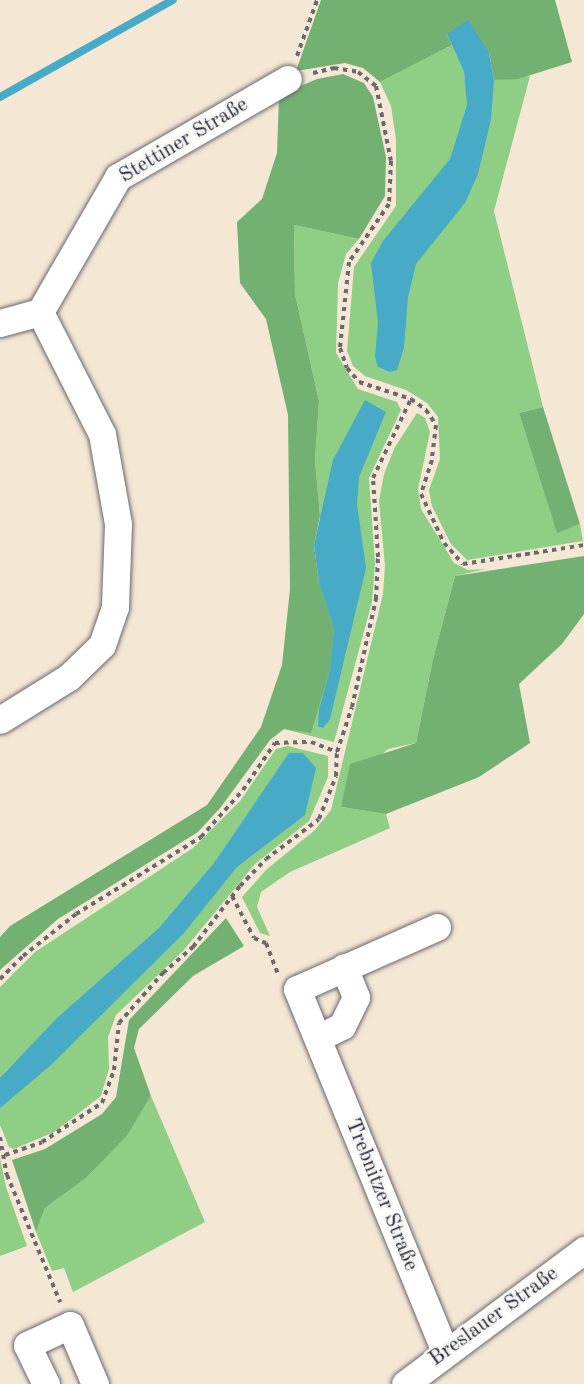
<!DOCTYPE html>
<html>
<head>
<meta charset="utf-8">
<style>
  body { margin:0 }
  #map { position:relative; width:584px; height:1384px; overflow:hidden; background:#f4e7d4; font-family:"Old Standard TT",serif }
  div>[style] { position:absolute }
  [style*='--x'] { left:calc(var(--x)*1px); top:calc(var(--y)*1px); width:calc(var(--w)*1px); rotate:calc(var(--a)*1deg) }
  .green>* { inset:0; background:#8fce85 }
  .forest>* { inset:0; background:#73b172 }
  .water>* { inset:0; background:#47aac7 }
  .stream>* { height:8px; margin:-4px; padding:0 4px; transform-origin:4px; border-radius:4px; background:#47aac7 }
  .path>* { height:4px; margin-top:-2px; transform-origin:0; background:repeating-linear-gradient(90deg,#6c6771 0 4.5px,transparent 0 9px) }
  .roads { filter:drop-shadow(0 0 2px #6c6771) drop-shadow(0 0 2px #6c6771) }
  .street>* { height:27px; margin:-13.5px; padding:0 13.5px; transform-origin:13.5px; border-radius:13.5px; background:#fff }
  span { translate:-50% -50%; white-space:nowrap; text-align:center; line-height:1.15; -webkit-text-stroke:5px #f6f6f2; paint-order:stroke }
  .street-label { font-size:21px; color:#22223b }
</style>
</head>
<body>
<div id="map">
  <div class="green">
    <i style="clip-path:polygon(452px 45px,464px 72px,468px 105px,494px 80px,530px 76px,494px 211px,543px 407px,519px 413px,557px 532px,580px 524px,583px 541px,467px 560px,451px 544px,432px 506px,429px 490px,440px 459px,438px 417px,427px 403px,406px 390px,365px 376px,353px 366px,347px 351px,354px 267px,396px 206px,396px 139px,391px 106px,380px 82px)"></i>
    <i style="clip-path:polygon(294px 225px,359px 239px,346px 254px,338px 283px,336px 353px,358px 389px,397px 402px,401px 410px,369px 478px,375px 564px,372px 602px,334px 742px,284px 729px,319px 583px,320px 516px,315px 460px,319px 401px,295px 294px)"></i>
    <i style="clip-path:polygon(417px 413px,425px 418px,430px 432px,418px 489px,421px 509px,454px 563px,468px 570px,486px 569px,455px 576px,433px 659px,416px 743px,388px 749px,346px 787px,341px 807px,386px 814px,390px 828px,290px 872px,261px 892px,257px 907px,270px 936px,260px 933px,242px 897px,267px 869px,315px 830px,331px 810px,383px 594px,385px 566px,379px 501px,384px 474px,395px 447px)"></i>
    <i style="clip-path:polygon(288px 746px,328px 756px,328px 777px,309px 821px,255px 864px,183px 951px,116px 1015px,108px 1037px,109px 1069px,101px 1096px,54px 1132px,14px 1149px,9px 1147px,0 1125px,0 987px,35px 952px,193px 848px,240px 801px,276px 749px)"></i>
    <i style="clip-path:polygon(151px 1096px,205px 1222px,73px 1292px,64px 1268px,52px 1271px,36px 1232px,45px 1208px,86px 1178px,127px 1136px)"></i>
    <i style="clip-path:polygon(0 1158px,6px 1187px,27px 1246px,0 1256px)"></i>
  </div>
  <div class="forest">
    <i style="clip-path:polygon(321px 0,555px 0,572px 62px,518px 79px,494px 80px,489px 53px,447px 34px,452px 45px,380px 82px,363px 68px,345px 63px,296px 71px)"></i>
    <i style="clip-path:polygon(343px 74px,364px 83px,373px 97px,386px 157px,385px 196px,359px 239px,294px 225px,295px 294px,319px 401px,315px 460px,320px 516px,314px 545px,319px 583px,334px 628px,330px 670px,311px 733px,284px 729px,270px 740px,221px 807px,198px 832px,58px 919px,0 970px,0 937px,10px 926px,207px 805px,261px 727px,282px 665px,290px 589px,288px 415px,266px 319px,240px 283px,237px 222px,262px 199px,277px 153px,279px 95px,317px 79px)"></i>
    <i style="clip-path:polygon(543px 407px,580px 524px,557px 533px,519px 413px)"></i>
    <i style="clip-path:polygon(584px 556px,584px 614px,562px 644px,519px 684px,530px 743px,479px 777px,386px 814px,341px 807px,350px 764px,416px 743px,433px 659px,455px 576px)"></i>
    <i style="clip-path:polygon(226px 918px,244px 946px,193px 976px,139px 1029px,134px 1048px,151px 1096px,127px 1136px,86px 1178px,45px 1208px,36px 1232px,12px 1160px,45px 1149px,102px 1114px,116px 1097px,129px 1020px)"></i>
  </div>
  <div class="water">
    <i style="clip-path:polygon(468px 20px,489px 53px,494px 80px,491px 119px,478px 174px,465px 203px,416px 264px,408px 297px,404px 348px,397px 370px,390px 372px,378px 367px,375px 357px,378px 323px,371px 263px,383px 241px,450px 159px,467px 105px,464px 72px,447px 34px)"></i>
    <i style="clip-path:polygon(365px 400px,386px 412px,359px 477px,357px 504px,366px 568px,330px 719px,323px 728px,318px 726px,319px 709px,330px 670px,334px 628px,319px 583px,314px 545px,333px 460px)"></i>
    <i style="clip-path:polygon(289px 753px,303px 753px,316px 768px,305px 815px,237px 867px,183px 934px,51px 1065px,0 1108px,0 1078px,57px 1018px,159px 928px,214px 863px)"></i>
  </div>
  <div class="stream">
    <i style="--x:0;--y:97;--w:198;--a:-29.3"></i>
  </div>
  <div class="path">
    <i style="--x:297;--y:56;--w:59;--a:-70.3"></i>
    <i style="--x:313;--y:73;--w:22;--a:-13"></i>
    <i style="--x:334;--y:68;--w:24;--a:9"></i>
    <i style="--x:358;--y:72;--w:23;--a:38"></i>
    <i style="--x:376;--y:86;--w:76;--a:78.7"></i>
    <i style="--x:391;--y:161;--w:43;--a:92.7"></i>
    <i style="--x:389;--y:204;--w:70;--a:124.6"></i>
    <i style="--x:349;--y:262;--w:86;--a:96"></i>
    <i style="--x:340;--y:348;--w:21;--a:71"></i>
    <i style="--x:347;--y:368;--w:18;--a:49"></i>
    <i style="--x:359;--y:382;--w:55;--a:18.1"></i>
    <i style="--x:411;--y:399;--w:19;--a:36"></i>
    <i style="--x:426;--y:410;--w:18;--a:56"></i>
    <i style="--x:436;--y:425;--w:35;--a:97"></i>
    <i style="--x:432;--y:460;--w:36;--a:108"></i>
    <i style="--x:421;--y:494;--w:54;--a:64.9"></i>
    <i style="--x:444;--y:543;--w:28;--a:48"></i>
    <i style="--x:463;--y:564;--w:122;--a:-8.9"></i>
    <i style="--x:232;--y:896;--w:47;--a:62.4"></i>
    <i style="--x:254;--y:938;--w:13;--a:23"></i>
    <i style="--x:266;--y:943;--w:33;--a:69"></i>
    <i style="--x:0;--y:979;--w:33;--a:-45"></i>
    <i style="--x:23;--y:956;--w:68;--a:-38.4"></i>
    <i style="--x:76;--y:914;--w:147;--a:-31.6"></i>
    <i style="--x:201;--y:837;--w:63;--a:-48.2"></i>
    <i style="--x:243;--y:790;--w:57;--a:-55.8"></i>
    <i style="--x:275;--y:743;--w:36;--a:-2"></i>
    <i style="--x:311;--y:742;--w:28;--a:21"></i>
    <i style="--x:0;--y:1137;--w:39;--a:80"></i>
    <i style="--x:7;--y:1175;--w:138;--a:67.3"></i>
    <i style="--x:5;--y:1155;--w:39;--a:-19"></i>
    <i style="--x:42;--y:1142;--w:72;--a:-33"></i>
    <i style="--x:102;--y:1103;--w:35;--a:-70"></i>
    <i style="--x:114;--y:1070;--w:47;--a:-83.9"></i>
    <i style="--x:119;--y:1023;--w:67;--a:-48.7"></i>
    <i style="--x:163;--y:973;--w:40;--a:-41"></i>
    <i style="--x:193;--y:947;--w:77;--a:-52.4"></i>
    <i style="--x:240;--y:886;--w:37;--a:-46"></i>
    <i style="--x:266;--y:859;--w:66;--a:-37"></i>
    <i style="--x:319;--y:819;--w:46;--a:-68.4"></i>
    <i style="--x:336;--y:776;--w:24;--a:-88"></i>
    <i style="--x:337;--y:752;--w:47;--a:-71.6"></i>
    <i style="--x:352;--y:707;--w:111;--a:-77.5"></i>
    <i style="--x:376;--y:599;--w:42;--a:-87.3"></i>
    <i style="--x:378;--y:557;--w:79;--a:-93.6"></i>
    <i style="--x:373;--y:478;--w:88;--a:-64.3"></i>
  </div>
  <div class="roads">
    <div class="street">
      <i style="--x:40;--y:312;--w:156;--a:-60"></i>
      <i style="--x:118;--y:177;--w:196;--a:-30"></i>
      <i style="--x:0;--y:323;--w:41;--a:-15.4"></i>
      <i style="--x:40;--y:312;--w:137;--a:63.1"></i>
      <i style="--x:102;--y:434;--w:91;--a:79.9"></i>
      <i style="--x:118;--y:524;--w:83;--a:92.1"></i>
      <i style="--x:115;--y:607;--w:40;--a:108.9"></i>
      <i style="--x:102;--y:645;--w:46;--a:135.9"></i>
      <i style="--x:69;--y:677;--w:81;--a:148.1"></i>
      <i style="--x:437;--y:927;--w:153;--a:156.1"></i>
      <i style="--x:297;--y:989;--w:392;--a:67.8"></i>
      <i style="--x:318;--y:1038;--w:27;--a:-27"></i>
      <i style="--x:342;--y:1026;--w:32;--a:-64"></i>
      <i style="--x:356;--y:997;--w:32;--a:-112"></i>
      <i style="--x:46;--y:1384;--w:43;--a:-116"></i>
      <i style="--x:27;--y:1345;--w:47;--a:-24.9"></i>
      <i style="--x:70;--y:1325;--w:64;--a:67"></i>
      <i style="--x:405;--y:1384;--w:224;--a:-36.8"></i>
    </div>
  </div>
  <div class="street-label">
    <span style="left:184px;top:141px;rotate:-31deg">Stettiner Straße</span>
    <span style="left:381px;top:1195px;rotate:68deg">Trebnitzer Straße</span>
    <span style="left:494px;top:1317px;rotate:-36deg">Breslauer Straße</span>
  </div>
</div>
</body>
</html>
